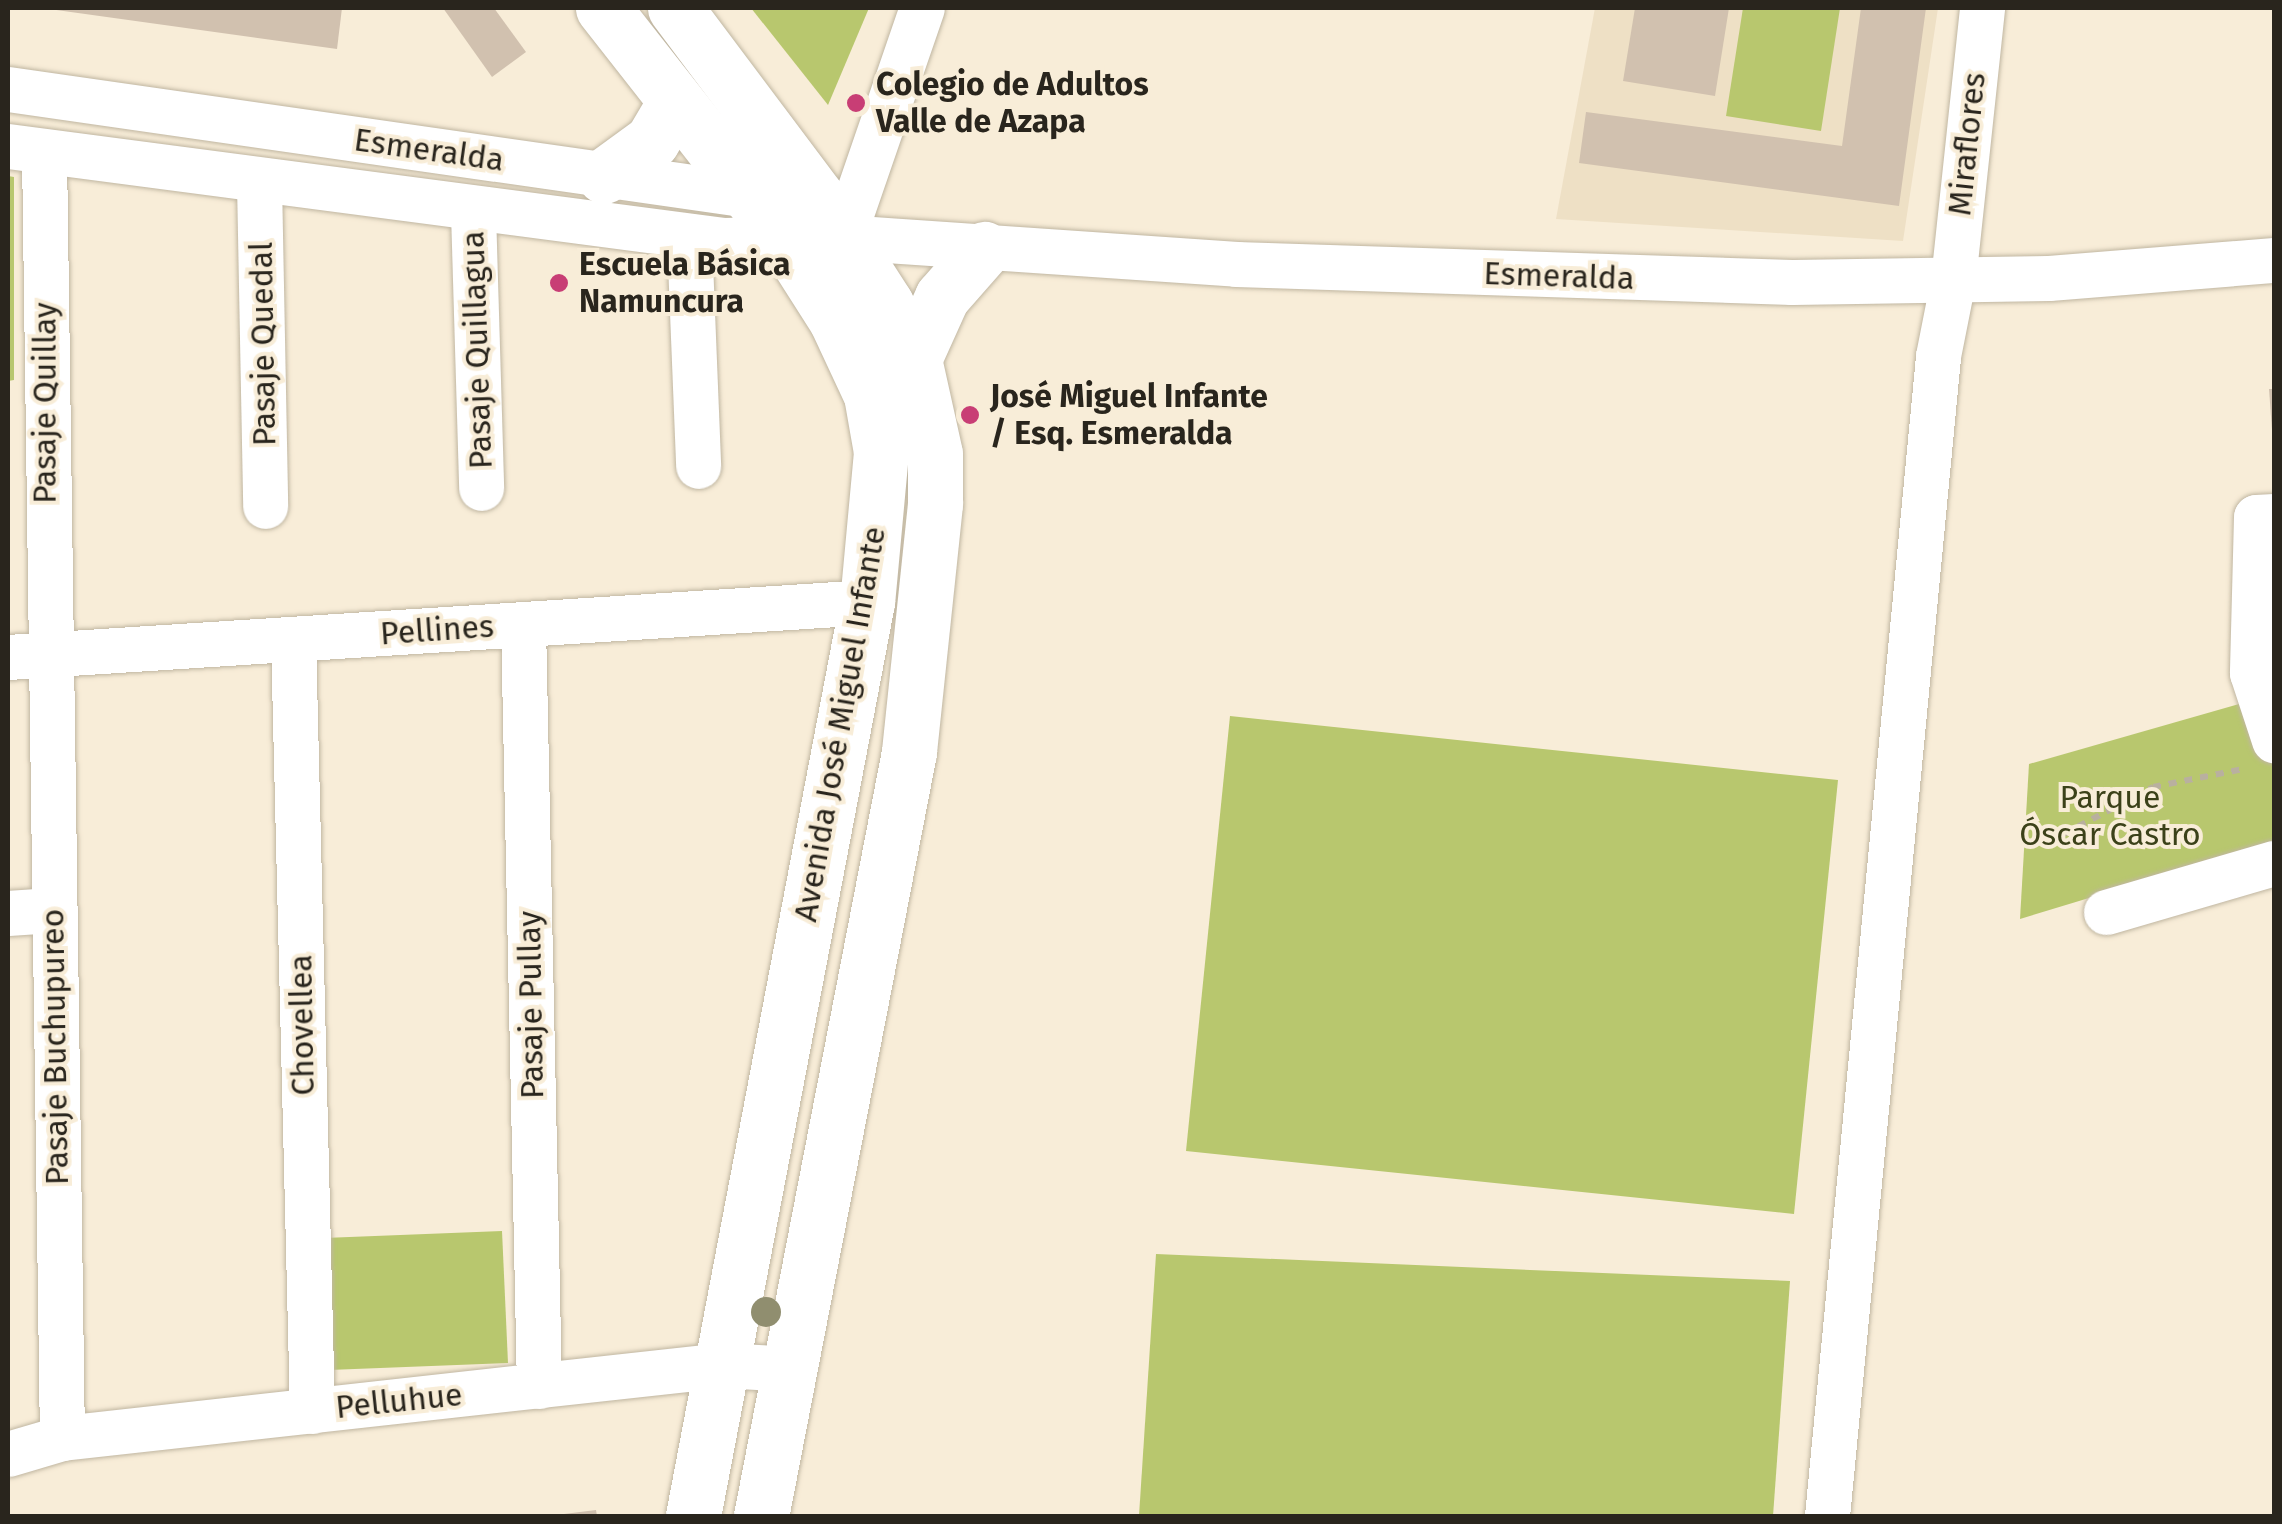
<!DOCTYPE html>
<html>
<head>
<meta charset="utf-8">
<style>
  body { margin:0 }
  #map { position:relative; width:2282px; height:1524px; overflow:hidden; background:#f8edd8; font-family:"Fira Sans",sans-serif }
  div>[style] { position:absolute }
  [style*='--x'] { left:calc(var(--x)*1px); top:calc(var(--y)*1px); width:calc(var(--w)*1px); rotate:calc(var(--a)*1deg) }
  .built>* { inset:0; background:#eee0c5 }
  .green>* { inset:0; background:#b8c76e }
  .building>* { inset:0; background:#d1c1af }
  .path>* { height:6px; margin-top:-3px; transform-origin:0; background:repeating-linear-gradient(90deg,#b9b09f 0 8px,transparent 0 16px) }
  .roads { filter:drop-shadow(0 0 2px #c0b6a1) drop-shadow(0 0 2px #c0b6a1) }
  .minor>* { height:45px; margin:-22.5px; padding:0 22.5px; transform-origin:22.5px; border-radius:22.5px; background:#fff }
  .major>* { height:55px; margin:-27.5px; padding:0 27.5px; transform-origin:27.5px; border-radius:27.5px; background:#fff }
  .trees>* { width:30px; height:30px; margin:-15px; border-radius:50%; background:#908e6f }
  .dots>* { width:28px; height:28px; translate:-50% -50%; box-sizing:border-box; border:5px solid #f8edd8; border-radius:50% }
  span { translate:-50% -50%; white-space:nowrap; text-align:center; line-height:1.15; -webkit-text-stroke:8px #f8edd8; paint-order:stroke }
  .poi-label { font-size:32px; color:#29251d; font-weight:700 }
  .left { translate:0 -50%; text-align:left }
  .street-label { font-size:32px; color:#29251d }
  .park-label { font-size:32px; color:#3b4119 }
  .frame { position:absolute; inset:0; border:10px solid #29251d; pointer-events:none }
</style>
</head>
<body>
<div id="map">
  <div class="built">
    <i style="clip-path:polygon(1595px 8px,1938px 8px,1903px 241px,1556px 219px)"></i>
  </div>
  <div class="green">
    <i style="clip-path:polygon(751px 8px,869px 8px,828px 105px)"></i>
    <i style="clip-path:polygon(1743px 8px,1840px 8px,1821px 131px,1726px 116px)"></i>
    <i style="clip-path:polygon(8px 176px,14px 177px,14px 380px,8px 381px)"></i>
    <i style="clip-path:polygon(2274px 694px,2274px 842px,2020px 919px,2029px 764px)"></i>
    <i style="clip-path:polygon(1230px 716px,1838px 780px,1794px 1214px,1186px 1151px)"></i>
    <i style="clip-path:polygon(502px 1231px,508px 1363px,329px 1370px,324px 1238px)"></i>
    <i style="clip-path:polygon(1156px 1254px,1790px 1281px,1773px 1516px,1139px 1516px)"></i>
  </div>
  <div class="building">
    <i style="clip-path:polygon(42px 8px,342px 8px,337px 49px)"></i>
    <i style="clip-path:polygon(443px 8px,494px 8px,526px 52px,492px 77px)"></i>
    <i style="clip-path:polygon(1635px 8px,1729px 8px,1715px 96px,1623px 81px)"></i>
    <i style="clip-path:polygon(1861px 8px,1926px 8px,1899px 206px,1579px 163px,1586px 112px,1842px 146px)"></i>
    <i style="clip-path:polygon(2269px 389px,2274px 389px,2274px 429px,2272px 430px)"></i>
    <i style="clip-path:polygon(596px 1510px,597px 1516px,564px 1516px,564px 1514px)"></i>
  </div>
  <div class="path">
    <i style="--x:2064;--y:834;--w:101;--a:-27.8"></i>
    <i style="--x:2153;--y:787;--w:92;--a:-11.3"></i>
  </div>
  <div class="roads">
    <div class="minor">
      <i style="--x:8;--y:89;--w:748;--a:8.15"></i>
      <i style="--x:748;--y:195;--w:25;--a:23"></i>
      <i style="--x:8;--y:146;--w:722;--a:7.48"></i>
      <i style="--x:724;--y:240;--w:119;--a:-1.4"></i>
      <i style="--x:843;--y:237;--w:394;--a:3.9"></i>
      <i style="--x:1236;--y:264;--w:556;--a:1.85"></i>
      <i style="--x:1792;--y:282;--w:257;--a:-0.9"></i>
      <i style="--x:2049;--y:278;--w:226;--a:-4.6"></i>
      <i style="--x:44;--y:152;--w:1286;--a:89.2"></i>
      <i style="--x:259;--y:182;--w:324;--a:88.9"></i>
      <i style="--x:473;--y:212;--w:276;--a:88.3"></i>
      <i style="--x:689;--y:237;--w:229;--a:87.7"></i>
      <i style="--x:843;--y:237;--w:242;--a:-71"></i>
      <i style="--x:2274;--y:516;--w:18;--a:177"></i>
      <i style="--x:2256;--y:517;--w:156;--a:91.5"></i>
      <i style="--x:2252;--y:673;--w:71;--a:71.8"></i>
      <i style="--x:523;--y:624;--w:762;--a:88.8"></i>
      <i style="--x:293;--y:639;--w:772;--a:88.59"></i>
      <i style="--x:8;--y:657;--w:861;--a:-3.66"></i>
      <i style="--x:2106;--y:912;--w:175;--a:-16.3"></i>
      <i style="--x:8;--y:913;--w:44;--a:-3.9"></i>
      <i style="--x:8;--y:1454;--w:56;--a:-16.5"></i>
      <i style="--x:62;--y:1438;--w:664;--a:-6.31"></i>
      <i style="--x:722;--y:1365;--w:71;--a:3.2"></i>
      <i style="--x:1827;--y:1516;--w:1165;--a:-84.53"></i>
      <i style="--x:1938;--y:356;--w:77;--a:-78.8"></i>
      <i style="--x:1953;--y:280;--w:274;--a:-83.9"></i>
    </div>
    <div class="major">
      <i style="--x:603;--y:8;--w:298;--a:51.9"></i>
      <i style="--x:787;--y:243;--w:91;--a:57.5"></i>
      <i style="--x:836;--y:320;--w:83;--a:65"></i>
      <i style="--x:871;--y:395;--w:58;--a:80"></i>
      <i style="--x:881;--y:452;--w:151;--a:95.3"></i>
      <i style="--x:867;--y:602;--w:930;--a:100.78"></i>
      <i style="--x:675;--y:8;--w:236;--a:53.1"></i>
      <i style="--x:817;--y:197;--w:127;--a:57.2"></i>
      <i style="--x:886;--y:304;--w:62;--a:63"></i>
      <i style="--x:914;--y:359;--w:97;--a:77.5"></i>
      <i style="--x:935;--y:454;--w:50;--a:90"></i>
      <i style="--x:935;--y:504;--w:249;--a:96"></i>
      <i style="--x:909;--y:752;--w:778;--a:100.96"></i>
      <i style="--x:604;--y:176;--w:59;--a:-36.1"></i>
      <i style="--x:652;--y:141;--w:45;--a:-59.5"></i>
      <i style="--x:914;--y:359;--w:68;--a:-65.7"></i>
      <i style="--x:942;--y:297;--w:64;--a:-48.8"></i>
    </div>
  </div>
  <div class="trees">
    <i style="left:766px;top:1312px"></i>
  </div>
  <div class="dots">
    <i style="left:856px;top:103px;background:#c83e75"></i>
    <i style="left:559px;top:283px;background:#c83e75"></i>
    <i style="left:970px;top:415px;background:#c83e75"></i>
  </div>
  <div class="poi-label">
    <span class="left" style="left:876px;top:103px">Colegio de Adultos<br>Valle de Azapa</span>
    <span class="left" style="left:579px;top:283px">Escuela Básica<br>Namuncura</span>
    <span class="left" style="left:990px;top:415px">José Miguel Infante<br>/ Esq. Esmeralda</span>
  </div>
  <div class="street-label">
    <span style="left:1967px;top:144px;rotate:-84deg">Miraflores</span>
    <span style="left:429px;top:150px;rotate:8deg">Esmeralda</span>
    <span style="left:1559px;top:276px;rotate:2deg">Esmeralda</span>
    <span style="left:263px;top:344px;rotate:-91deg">Pasaje Quedal</span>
    <span style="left:477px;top:350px;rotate:-92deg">Pasaje Quillagua</span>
    <span style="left:45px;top:403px;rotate:-90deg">Pasaje Quillay</span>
    <span style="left:437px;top:630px;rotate:-4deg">Pellines</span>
    <span style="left:840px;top:724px;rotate:-80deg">Avenida José Miguel Infante</span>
    <span style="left:531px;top:1005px;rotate:-91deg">Pasaje Pullay</span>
    <span style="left:302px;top:1025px;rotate:-91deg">Chovellea</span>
    <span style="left:55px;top:1047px;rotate:-91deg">Pasaje Buchupureo</span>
    <span style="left:399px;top:1401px;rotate:-6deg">Pelluhue</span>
  </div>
  <div class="park-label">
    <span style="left:2110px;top:816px">Parque<br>Óscar Castro</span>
  </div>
  <div class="frame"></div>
</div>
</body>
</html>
